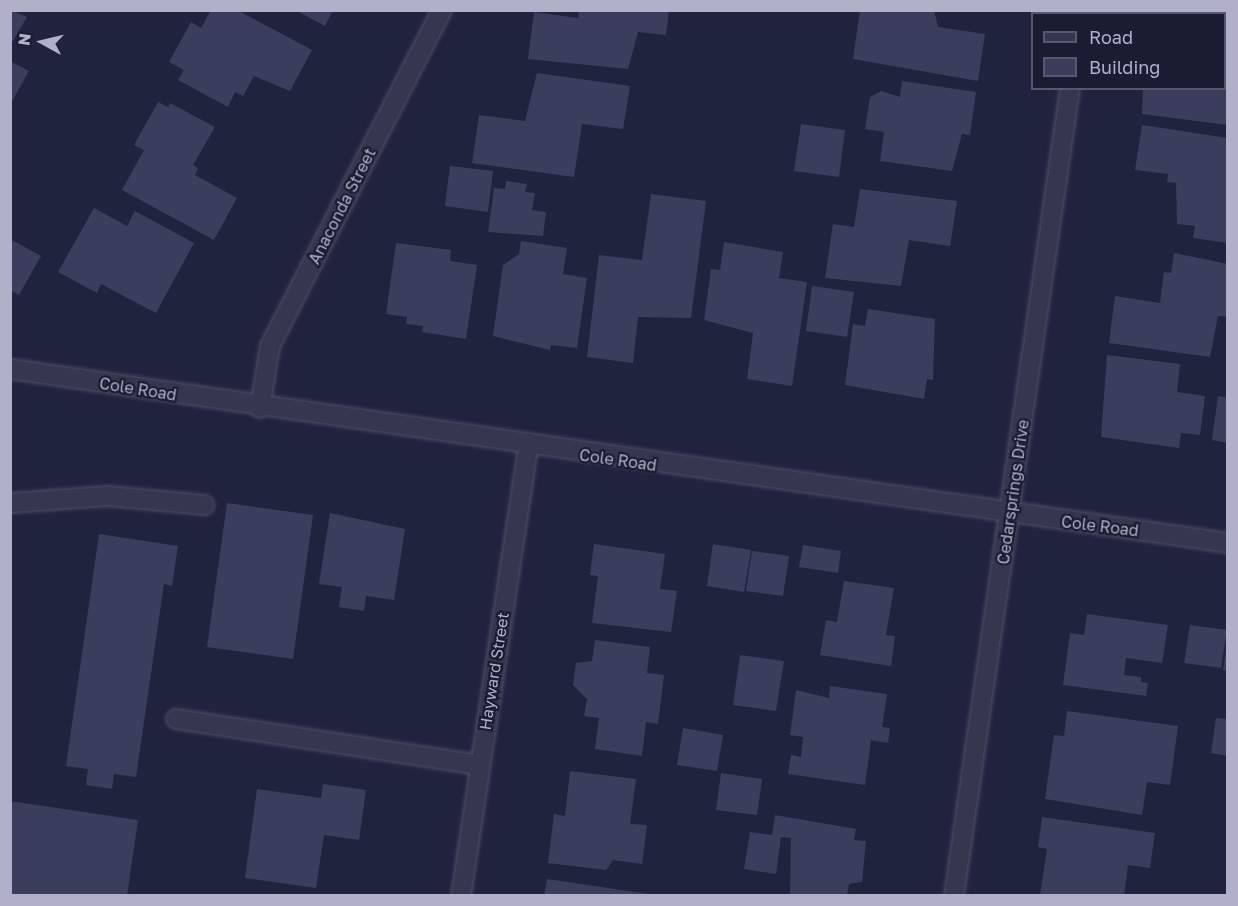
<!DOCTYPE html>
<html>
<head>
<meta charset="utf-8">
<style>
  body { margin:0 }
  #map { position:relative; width:1238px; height:906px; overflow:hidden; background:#20233e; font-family:"Golos Text",sans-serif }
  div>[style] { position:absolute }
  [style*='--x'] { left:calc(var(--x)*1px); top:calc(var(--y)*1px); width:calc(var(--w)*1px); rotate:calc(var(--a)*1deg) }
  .building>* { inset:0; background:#3a3d5c }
  .roads { filter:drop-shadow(0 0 2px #4d4e66) drop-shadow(0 0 2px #4d4e66) }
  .minor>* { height:18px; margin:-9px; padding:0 9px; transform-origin:9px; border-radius:9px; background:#34374e }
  span { translate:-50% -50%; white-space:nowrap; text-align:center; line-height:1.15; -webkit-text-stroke:4.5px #1a1c32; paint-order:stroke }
  .street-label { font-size:16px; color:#b0b1c9 }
  .frame { position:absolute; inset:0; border:12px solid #b0b1c9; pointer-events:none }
  .legend { position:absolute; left:1031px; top:12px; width:195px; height:78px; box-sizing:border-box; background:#1a1c32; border:2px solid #56586e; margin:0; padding:8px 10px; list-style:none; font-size:18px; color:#b0b1c9 }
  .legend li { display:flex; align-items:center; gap:12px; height:30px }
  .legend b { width:30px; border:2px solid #56586e }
  .north { position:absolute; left:12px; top:12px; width:60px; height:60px; -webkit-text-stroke:4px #1a1c32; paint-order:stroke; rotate:278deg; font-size:16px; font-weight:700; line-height:24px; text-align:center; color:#b0b1c9 }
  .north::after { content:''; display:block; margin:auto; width:21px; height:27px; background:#b0b1c9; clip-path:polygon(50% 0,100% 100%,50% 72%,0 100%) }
</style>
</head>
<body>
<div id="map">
  <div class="building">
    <i style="clip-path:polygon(10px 10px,27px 17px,10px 46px)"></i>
    <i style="clip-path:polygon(211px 10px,237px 10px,312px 50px,290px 91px,254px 76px,243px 96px,235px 92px,228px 107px,178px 80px,184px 70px,169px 62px,191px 22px,201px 28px)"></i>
    <i style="clip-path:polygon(295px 10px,333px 10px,325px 26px)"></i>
    <i style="clip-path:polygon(579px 10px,669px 10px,666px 35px,638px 32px,628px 69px,528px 59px,534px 12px,578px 18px)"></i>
    <i style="clip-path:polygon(860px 10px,934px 10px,938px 27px,985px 34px,978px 81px,853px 59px)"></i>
    <i style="clip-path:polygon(1224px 26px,1228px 125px,1142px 114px,1143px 88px,1224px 88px)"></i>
    <i style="clip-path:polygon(10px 61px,29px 71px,10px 105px)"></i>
    <i style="clip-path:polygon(537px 73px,630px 86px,623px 129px,582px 124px,574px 177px,472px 163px,479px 115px,525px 121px)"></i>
    <i style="clip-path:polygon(902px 81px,976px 92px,970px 135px,962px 134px,952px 171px,880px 161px,884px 132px,865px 129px,870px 97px,881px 91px,900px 97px)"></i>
    <i style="clip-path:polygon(158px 102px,168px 107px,170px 103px,215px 127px,193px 165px,198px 168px,195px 175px,237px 198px,214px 240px,122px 190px,144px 150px,134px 145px)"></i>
    <i style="clip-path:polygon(801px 124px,845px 130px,839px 177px,794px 171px)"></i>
    <i style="clip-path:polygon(1142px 125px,1228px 138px,1228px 243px,1193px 238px,1195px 226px,1177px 224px,1176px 183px,1167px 182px,1168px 174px,1135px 170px)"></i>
    <i style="clip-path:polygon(450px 166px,493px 171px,488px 212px,445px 206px)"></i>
    <i style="clip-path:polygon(506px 181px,527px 184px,525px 192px,535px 193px,532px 210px,546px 212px,543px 236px,488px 232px,494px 188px,505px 189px)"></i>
    <i style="clip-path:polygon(860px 189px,957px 201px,950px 246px,909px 240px,901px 286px,825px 278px,833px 224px,854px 227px)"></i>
    <i style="clip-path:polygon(651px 194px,706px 201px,691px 318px,638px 317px,633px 363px,587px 357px,599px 255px,642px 260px)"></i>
    <i style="clip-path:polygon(94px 208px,127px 226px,135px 211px,194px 243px,156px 313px,101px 284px,97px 293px,58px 272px)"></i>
    <i style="clip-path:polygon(10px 239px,41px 256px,19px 295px,10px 290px)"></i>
    <i style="clip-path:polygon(521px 241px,567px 248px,563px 274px,587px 278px,577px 348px,551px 345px,550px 350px,493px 336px,503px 265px,519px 254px)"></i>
    <i style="clip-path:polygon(724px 242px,783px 252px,779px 278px,807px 282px,792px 386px,747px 379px,753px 333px,704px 320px,711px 269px,720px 270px)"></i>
    <i style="clip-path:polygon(396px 243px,451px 250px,450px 261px,477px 265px,466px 339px,422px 332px,423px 326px,406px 324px,407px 317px,386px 314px)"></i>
    <i style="clip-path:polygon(1174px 253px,1228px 264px,1228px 317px,1218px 316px,1210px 357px,1109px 343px,1115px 296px,1160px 303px,1164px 272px,1171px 273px)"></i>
    <i style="clip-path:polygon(812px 286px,854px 292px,847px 337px,806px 331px)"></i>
    <i style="clip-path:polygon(868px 309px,935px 319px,933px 380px,927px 379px,924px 399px,845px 385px,853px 324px,865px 326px)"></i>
    <i style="clip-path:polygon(1107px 355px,1180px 364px,1177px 392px,1205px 396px,1200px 435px,1181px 433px,1179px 448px,1101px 437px)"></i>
    <i style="clip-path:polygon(1218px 396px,1228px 398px,1228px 443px,1212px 440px)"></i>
    <i style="clip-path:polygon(227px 503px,313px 515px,293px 659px,207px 647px)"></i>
    <i style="clip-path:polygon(330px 513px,405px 529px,394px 600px,366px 596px,364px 611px,339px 607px,342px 587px,319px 584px)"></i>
    <i style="clip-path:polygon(99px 534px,178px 546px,172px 586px,164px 584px,136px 777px,114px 774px,112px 789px,86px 785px,88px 769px,66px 766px)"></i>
    <i style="clip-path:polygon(594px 544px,665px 554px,660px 589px,677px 591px,671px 632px,592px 623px,598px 576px,590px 575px)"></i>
    <i style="clip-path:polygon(713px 544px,751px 550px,744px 592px,707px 586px)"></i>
    <i style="clip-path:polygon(803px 545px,841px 551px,838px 573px,799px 567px)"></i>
    <i style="clip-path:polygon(752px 551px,789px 556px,783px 596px,746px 591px)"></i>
    <i style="clip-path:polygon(844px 581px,894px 588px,886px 635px,895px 636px,891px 666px,820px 655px,826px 620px,837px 622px)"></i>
    <i style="clip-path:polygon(1087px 614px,1168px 625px,1162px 663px,1126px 658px,1124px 675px,1141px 677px,1141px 682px,1148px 683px,1146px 696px,1063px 685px,1070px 633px,1084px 635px)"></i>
    <i style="clip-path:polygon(1190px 625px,1227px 630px,1221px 668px,1184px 663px)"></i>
    <i style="clip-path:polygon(595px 640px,650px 647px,647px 673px,664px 675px,658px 724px,646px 722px,642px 756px,595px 749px,599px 718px,584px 716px,587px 699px,573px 685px,576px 663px,592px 661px)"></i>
    <i style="clip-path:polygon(1226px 649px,1228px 649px,1228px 671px,1223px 670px)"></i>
    <i style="clip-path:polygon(740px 655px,784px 661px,776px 711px,733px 705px)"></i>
    <i style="clip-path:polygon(830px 686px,887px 694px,882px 727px,890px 728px,888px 743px,871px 740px,865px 785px,788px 774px,791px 755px,801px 757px,803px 737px,790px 735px,796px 690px,829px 698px)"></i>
    <i style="clip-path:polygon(1067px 711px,1178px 726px,1170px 785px,1147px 782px,1142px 815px,1045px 799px,1054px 735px,1064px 736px)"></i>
    <i style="clip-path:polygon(1216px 718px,1228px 719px,1228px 756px,1211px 753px)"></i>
    <i style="clip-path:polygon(683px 728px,723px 735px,717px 771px,677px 765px)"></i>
    <i style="clip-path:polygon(570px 771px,636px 779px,630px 824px,647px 825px,642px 864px,613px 860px,606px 870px,548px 863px,554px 814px,565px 816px)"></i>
    <i style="clip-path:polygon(721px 773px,762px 779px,757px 815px,716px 810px)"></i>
    <i style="clip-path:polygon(323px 784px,366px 790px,359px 840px,324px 835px,316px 888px,245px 878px,257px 789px,321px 798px)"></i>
    <i style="clip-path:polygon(10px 801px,138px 820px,127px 896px,10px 896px)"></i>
    <i style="clip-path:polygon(775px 815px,856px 829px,854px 840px,866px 841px,862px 882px,849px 884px,847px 896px,790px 896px,791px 838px,781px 837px,776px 874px,744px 869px,750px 832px,772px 835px)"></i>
    <i style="clip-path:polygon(1042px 817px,1155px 833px,1150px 868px,1128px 865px,1124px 896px,1040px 895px,1047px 849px,1038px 847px)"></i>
    <i style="clip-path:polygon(547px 879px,649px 894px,649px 896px,544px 896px)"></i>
  </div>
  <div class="roads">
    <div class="minor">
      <i style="--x:1080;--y:14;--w:4;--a:-76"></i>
      <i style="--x:10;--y:369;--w:1230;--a:8.13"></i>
      <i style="--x:260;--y:408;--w:63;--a:-80.8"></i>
      <i style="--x:270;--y:346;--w:377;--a:-62.9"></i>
      <i style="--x:10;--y:503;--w:98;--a:-4.1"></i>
      <i style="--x:108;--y:496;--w:97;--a:5.3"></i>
      <i style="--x:176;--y:719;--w:307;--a:8.6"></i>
      <i style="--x:461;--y:896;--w:454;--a:-81.5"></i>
      <i style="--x:954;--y:896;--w:816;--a:-81.83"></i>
    </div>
  </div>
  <div class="street-label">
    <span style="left:342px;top:206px;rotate:-63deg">Anaconda Street</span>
    <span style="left:138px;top:389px;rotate:9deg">Cole Road</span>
    <span style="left:618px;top:460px;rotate:8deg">Cole Road</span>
    <span style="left:1013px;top:492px;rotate:-82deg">Cedarsprings Drive</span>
    <span style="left:1100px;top:526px;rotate:7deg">Cole Road</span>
    <span style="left:494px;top:671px;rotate:-81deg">Hayward Street</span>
  </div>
  <div class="frame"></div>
  <ul class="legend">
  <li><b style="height:8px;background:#34374e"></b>Road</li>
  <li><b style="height:16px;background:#3a3d5c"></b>Building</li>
  </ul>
  <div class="north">N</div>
</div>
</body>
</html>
